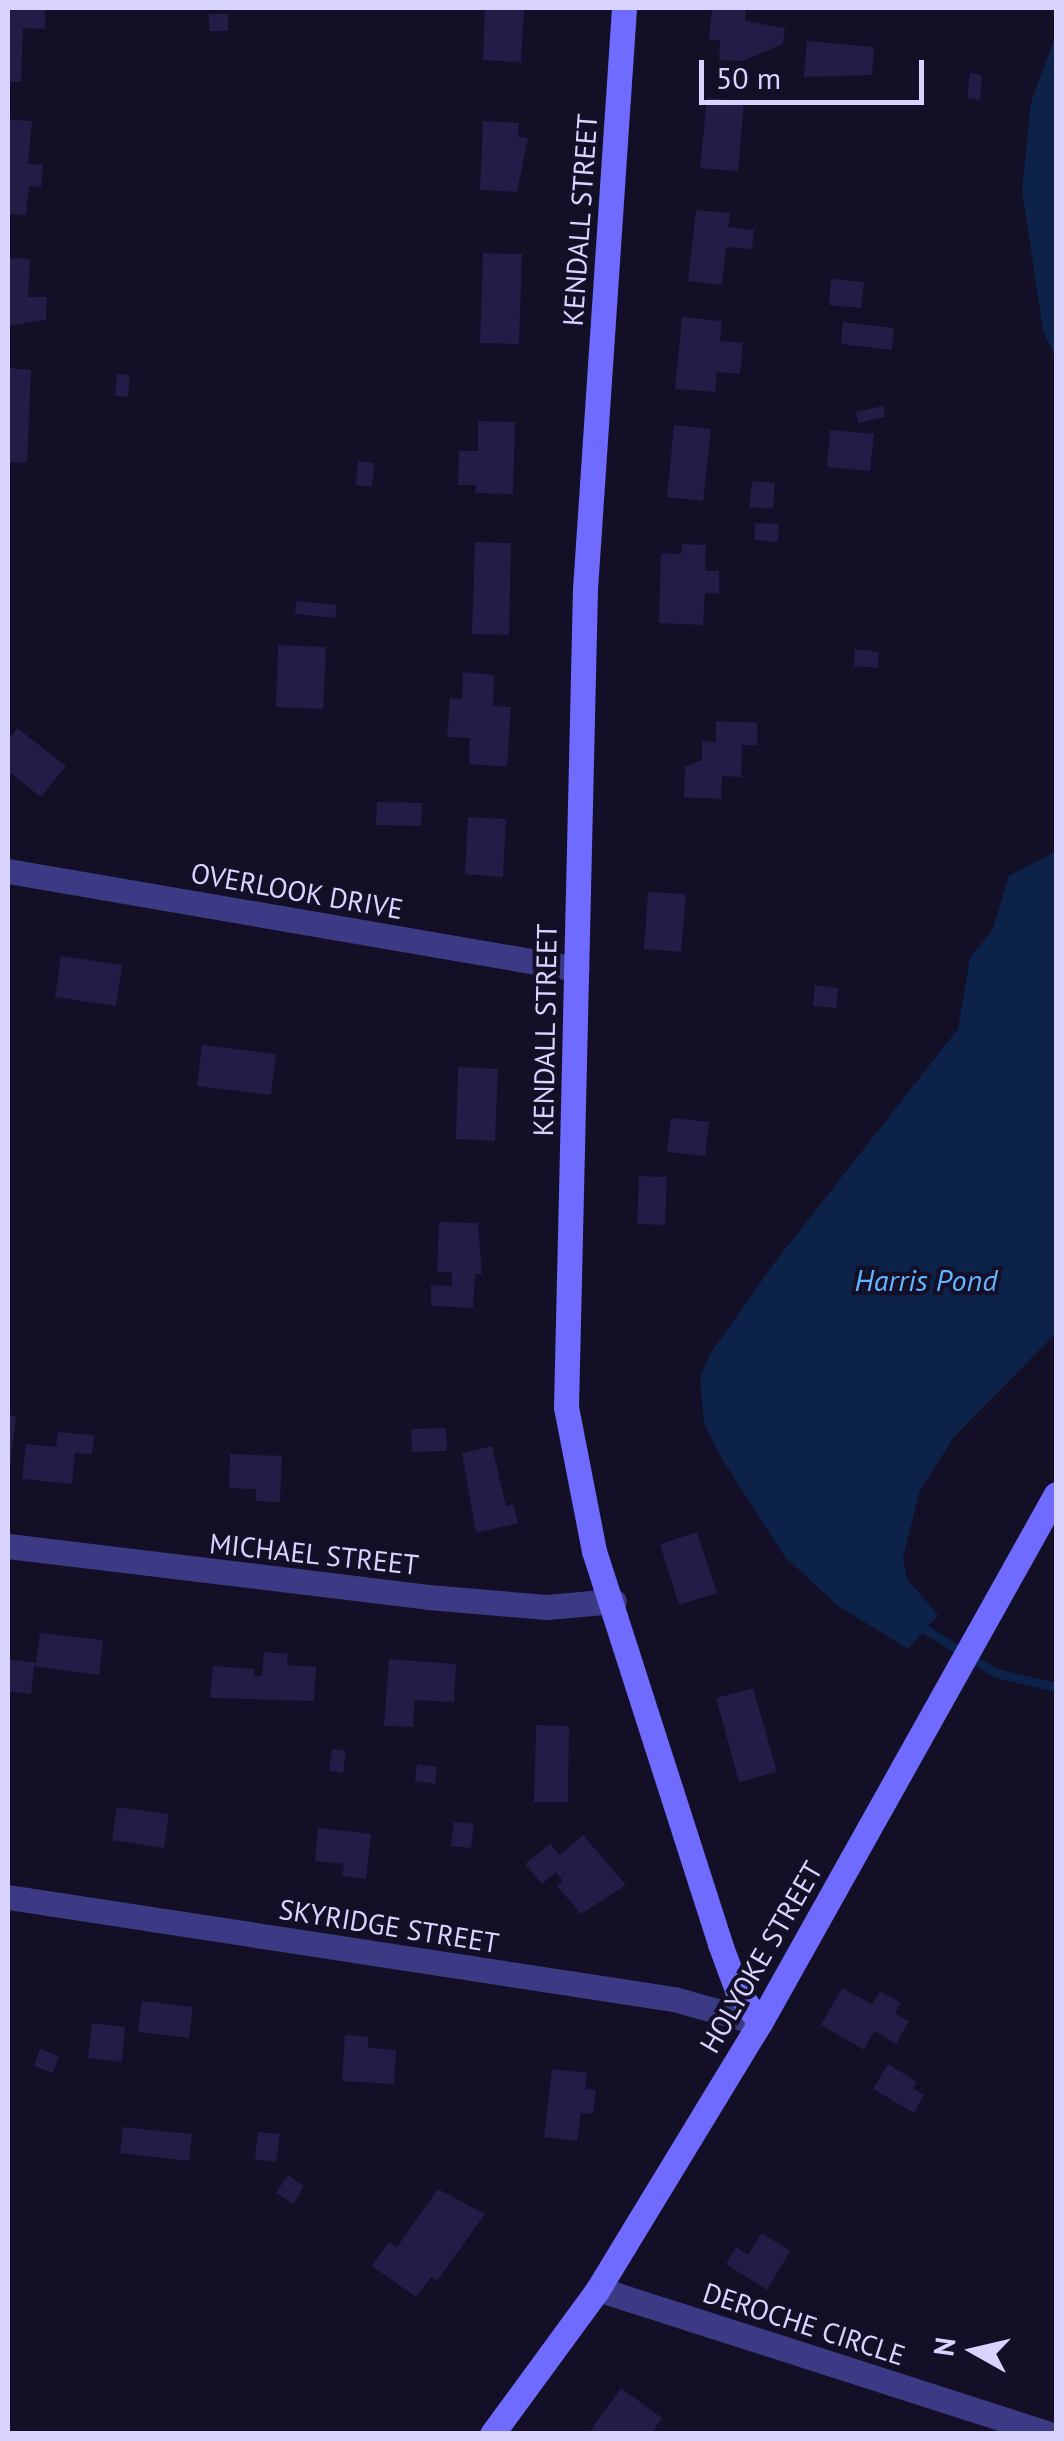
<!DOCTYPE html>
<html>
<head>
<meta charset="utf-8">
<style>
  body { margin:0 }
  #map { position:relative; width:1064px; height:2441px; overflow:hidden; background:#130f26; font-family:"PT Sans",sans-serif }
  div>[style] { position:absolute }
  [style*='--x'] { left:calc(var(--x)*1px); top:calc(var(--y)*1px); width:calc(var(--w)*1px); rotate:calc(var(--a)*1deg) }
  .water>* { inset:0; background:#0c2248 }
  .stream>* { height:9px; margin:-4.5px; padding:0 4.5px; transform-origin:4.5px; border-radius:4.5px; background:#0c2248 }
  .building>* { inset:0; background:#241b47 }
  .street>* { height:25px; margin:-12.5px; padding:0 12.5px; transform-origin:12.5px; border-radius:12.5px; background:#3d3a85 }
  .secondary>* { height:25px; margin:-12.5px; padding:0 12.5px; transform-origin:12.5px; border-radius:12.5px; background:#6f6bff }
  span { translate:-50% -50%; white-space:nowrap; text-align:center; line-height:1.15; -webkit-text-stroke:8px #130f26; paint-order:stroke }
  .street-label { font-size:28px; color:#d9d4ff }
  .water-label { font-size:30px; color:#62b6ff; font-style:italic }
  .frame { position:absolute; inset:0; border:10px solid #d9d4ff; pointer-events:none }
  .north { position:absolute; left:924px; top:2301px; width:100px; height:100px; -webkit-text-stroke:8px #130f26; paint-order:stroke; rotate:278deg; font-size:28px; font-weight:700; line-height:40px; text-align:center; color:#d9d4ff }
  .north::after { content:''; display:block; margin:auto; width:35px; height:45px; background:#d9d4ff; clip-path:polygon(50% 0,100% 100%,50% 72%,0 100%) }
  .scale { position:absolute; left:699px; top:60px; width:225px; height:45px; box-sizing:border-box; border:5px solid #d9d4ff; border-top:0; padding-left:12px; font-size:30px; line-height:35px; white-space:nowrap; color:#d9d4ff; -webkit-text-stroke:8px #130f26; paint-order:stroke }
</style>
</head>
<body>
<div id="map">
  <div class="water">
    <i style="clip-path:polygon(1056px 35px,1056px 358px,1043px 331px,1022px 190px,1031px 102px)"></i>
    <i style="clip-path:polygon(1056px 851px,1056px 1333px,953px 1438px,919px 1493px,903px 1557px,907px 1579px,938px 1615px,908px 1649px,837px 1605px,785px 1557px,720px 1456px,704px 1423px,700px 1379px,710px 1354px,775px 1262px,958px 1029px,970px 957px,992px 931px,1009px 876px)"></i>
  </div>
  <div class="stream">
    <i style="--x:920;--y:1626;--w:89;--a:31.7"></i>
    <i style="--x:996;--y:1673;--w:62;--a:13.1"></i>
  </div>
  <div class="building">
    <i style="clip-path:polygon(8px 8px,45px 8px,45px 29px,23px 28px,21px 82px,8px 82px)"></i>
    <i style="clip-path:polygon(485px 8px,524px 8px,521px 62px,483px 60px)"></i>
    <i style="clip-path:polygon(712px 8px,746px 8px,745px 21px,785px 28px,783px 44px,743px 61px,719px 60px,720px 41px,709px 39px)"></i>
    <i style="clip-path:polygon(209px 14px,228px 14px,228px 31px,209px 31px)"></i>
    <i style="clip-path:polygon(807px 41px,874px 47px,872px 75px,804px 77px)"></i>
    <i style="clip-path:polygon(970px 73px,982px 75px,980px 100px,967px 98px)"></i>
    <i style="clip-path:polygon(707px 98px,744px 101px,738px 171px,700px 168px)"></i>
    <i style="clip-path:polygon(8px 119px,32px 121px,28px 164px,43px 165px,41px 187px,29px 186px,26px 215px,8px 214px)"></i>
    <i style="clip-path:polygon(483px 121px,519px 123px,518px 137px,528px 138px,517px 192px,480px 190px)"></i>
    <i style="clip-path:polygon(696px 210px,730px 213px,728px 227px,754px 230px,752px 249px,726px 247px,722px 285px,688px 281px)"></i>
    <i style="clip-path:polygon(483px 253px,522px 254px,519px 344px,480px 343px)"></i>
    <i style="clip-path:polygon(8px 258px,30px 259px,28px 297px,47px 297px,46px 320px,8px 326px)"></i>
    <i style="clip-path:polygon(831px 279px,864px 282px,861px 308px,829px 305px)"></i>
    <i style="clip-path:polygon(682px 317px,722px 321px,720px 341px,743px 343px,740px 374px,717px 372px,715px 392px,675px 389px)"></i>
    <i style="clip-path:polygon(843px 322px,894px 328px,892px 350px,841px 344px)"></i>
    <i style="clip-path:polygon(8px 368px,31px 370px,27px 463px,8px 462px)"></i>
    <i style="clip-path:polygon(117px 374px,130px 375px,128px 397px,115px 396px)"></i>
    <i style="clip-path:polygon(883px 406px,885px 417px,858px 423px,856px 412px)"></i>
    <i style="clip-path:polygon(478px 421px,515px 422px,513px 494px,475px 493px,476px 485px,458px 485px,459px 451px,478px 451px)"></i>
    <i style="clip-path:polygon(674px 425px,711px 429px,703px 501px,667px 497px)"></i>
    <i style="clip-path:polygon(830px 430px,874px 434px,870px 471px,827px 467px)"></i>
    <i style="clip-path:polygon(358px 461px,374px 463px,372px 487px,356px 485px)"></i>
    <i style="clip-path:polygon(752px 481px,775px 483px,773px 509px,749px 507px)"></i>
    <i style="clip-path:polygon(755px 523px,779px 524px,778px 542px,755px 540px)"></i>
    <i style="clip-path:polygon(475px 542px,511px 543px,509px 635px,472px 634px)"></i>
    <i style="clip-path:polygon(682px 544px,706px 545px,705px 571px,719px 571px,719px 594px,705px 593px,703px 625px,659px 623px,661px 553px,681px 554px)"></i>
    <i style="clip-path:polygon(296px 601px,337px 605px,335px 618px,295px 614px)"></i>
    <i style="clip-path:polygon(278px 645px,326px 647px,323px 709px,276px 707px)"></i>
    <i style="clip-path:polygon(855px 649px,879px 652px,878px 668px,854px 666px)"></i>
    <i style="clip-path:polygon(463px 672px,494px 675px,493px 706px,511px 707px,507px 767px,469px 764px,470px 738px,447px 737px,450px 698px,462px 699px)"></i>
    <i style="clip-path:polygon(716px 721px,757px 723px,757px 745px,742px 745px,741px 777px,722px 776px,721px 799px,684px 797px,685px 767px,702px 760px,702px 741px,716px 742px)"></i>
    <i style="clip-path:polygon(17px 728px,66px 766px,41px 797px,8px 771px,8px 741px)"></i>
    <i style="clip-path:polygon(377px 802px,422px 803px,421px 826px,376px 825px)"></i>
    <i style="clip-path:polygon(468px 817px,506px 819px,503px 877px,465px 874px)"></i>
    <i style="clip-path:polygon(648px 892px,686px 894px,681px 952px,644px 949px)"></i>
    <i style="clip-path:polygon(61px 956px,122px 965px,116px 1006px,55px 997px)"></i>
    <i style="clip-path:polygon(815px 985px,838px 988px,836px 1008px,813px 1006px)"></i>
    <i style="clip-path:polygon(202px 1045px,276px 1054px,271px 1095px,197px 1086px)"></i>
    <i style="clip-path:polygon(458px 1067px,498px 1069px,495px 1141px,456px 1139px)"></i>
    <i style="clip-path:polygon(671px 1118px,709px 1122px,705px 1156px,667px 1152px)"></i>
    <i style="clip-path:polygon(639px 1176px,667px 1177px,665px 1225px,637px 1224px)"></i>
    <i style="clip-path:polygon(439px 1222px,478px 1223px,482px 1274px,475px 1274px,473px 1308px,431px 1306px,431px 1285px,452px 1286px,452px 1272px,437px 1272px)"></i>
    <i style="clip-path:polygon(8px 1415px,16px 1416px,10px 1466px,8px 1466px)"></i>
    <i style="clip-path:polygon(446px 1428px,447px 1451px,412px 1452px,411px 1429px)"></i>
    <i style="clip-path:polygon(58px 1432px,94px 1435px,92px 1454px,75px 1453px,72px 1484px,22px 1479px,26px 1444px,56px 1447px)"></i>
    <i style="clip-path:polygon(492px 1446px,506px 1506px,513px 1504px,518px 1523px,476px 1533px,462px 1453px)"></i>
    <i style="clip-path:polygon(230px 1454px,282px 1456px,280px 1502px,256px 1501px,256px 1489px,229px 1488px)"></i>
    <i style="clip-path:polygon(697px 1532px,717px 1593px,679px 1605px,660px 1544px)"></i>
    <i style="clip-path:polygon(40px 1633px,103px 1640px,99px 1675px,34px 1666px,31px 1694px,8px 1691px,8px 1659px,36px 1663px)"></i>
    <i style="clip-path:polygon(264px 1652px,288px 1654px,287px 1665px,316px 1667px,314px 1701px,210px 1698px,213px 1666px,255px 1669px,254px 1676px,262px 1676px)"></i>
    <i style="clip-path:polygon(389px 1659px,456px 1664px,454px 1702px,415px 1700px,413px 1727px,384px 1726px)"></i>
    <i style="clip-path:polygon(753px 1688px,777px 1772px,739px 1782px,716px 1698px)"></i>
    <i style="clip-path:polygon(536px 1725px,569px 1726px,568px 1802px,534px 1802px)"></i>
    <i style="clip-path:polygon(332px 1749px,346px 1751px,343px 1773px,329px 1771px)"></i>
    <i style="clip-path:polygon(417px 1764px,437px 1767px,435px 1784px,415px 1781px)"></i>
    <i style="clip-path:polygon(117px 1807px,169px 1814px,164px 1848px,112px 1840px)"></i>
    <i style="clip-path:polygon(454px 1822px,474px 1824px,471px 1848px,451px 1846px)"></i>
    <i style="clip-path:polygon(318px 1828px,371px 1834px,366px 1879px,342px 1876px,344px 1864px,315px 1861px)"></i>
    <i style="clip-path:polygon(583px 1835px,626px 1885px,581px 1914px,557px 1886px,563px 1881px,556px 1872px,542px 1884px,525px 1864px,550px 1844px,560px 1855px)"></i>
    <i style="clip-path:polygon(842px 1988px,872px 2004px,880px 1991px,901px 2003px,895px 2014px,909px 2021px,896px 2044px,874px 2031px,864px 2050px,821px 2025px)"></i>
    <i style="clip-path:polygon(142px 2001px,193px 2007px,189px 2038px,138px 2032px)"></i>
    <i style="clip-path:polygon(92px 2023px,125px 2027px,122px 2062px,88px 2058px)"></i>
    <i style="clip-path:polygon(345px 2035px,368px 2037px,368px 2048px,396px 2050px,394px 2084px,342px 2081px)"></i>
    <i style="clip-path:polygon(40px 2049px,59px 2056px,53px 2073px,34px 2066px)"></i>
    <i style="clip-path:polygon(888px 2064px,917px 2082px,913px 2088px,924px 2095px,914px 2113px,873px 2089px)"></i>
    <i style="clip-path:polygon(552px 2069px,587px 2073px,585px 2089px,596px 2090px,593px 2114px,581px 2113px,577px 2141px,544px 2137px)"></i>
    <i style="clip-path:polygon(123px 2127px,192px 2134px,189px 2161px,120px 2153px)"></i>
    <i style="clip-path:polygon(258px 2132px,280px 2134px,276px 2162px,255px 2159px)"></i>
    <i style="clip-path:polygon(288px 2175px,304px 2186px,293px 2204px,276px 2193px)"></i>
    <i style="clip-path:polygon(438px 2189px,485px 2214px,437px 2281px,431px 2277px,416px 2297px,372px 2266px,389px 2242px,397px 2247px)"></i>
    <i style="clip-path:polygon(762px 2233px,790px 2251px,767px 2290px,726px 2264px,736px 2247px,748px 2255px)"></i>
    <i style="clip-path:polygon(621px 2388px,662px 2418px,651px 2434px,588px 2434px)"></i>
  </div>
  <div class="street">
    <i style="--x:8;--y:871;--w:577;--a:9.77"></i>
    <i style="--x:8;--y:1546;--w:423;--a:6.9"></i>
    <i style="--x:428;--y:1597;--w:119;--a:4.8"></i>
    <i style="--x:547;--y:1607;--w:67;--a:-5.1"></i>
    <i style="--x:8;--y:1897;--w:674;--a:8.71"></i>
    <i style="--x:674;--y:1999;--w:89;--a:15.6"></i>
    <i style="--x:598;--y:2289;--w:474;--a:17.8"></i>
  </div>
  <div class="secondary">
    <i style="--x:624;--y:8;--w:582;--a:93.84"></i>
    <i style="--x:585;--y:589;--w:818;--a:91.33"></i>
    <i style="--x:566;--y:1407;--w:147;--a:79"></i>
    <i style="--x:594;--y:1551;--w:413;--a:72.2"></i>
    <i style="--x:720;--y:1944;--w:49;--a:69.7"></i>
    <i style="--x:737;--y:1990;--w:40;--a:55.1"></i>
    <i style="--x:492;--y:2434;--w:180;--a:-53.8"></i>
    <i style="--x:598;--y:2289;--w:311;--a:-58.7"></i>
    <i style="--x:760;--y:2023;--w:606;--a:-60.77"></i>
  </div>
  <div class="street-label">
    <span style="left:580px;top:220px;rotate:-86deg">KENDALL STREET</span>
    <span style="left:297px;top:891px;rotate:10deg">OVERLOOK DRIVE</span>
    <span style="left:545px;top:1030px;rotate:-89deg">KENDALL STREET</span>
    <span style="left:314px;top:1554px;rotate:6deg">MICHAEL STREET</span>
    <span style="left:389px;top:1926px;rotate:9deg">SKYRIDGE STREET</span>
    <span style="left:761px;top:1957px;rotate:-60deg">HOLYOKE STREET</span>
    <span style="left:804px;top:2324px;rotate:18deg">DEROCHE CIRCLE</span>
  </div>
  <div class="water-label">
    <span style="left:926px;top:1280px">Harris Pond</span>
  </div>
  <div class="frame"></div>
  <div class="north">N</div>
  <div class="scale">50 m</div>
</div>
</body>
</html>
